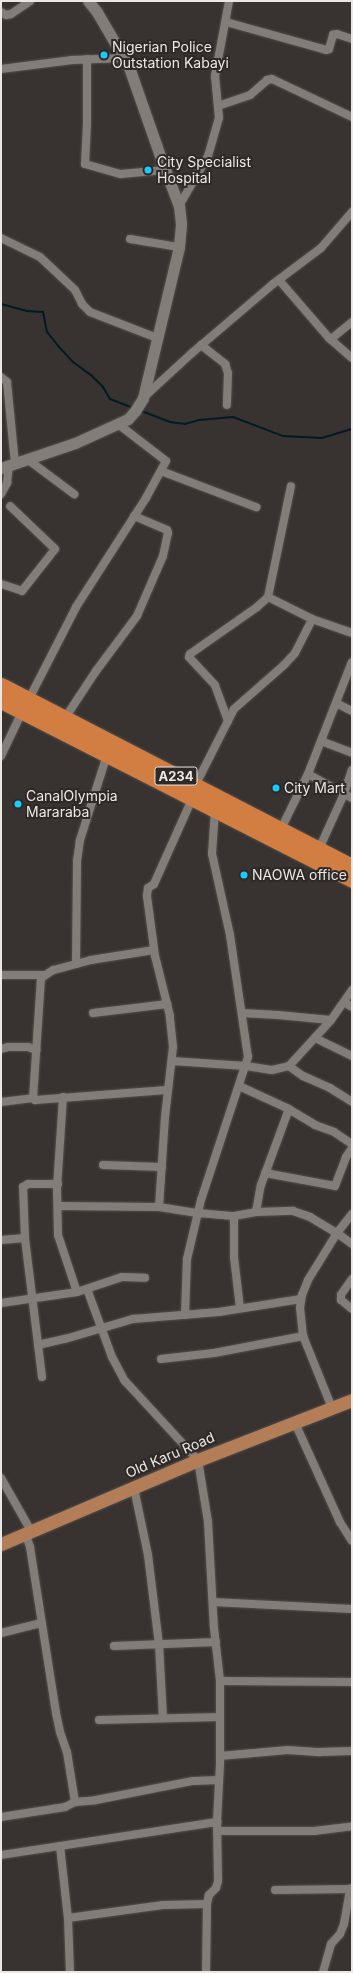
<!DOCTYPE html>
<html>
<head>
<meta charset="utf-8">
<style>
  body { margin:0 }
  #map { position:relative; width:353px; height:1973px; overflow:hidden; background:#383330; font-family:Inter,sans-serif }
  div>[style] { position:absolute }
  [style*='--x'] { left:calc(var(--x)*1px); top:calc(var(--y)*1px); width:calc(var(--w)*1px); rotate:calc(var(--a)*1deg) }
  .stream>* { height:2px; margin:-1px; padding:0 1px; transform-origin:1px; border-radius:1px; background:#001b25 }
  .roads { filter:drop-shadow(0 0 1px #55504d) drop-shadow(0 0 1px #55504d) }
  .street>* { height:8px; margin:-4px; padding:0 4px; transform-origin:4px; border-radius:4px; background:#837d79 }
  .secondary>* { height:11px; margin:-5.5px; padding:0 5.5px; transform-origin:5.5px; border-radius:5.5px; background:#837d79 }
  .primary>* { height:13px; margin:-6.5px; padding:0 6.5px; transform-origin:6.5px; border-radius:6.5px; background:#b27d57 }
  .highway>* { height:15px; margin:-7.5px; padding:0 7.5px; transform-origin:7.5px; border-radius:7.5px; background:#d27d41 }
  .dots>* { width:11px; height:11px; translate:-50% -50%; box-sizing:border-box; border:2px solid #2e2926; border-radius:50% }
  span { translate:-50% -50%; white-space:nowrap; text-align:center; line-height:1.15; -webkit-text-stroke:4px #2e2926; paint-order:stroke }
  .shield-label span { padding:1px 3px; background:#2e2926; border:1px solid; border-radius:3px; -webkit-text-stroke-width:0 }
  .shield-label { font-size:13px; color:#eae7e5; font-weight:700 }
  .poi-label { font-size:14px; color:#eae7e5 }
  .left { translate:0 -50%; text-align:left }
  .street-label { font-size:14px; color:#eae7e5 }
  .frame { position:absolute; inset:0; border:2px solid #eae7e5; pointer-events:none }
</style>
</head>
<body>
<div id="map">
  <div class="stream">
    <i style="--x:1;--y:304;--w:27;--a:15"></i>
    <i style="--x:27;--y:311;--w:16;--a:4"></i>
    <i style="--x:43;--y:312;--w:20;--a:79"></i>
    <i style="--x:47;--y:332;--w:19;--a:51"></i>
    <i style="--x:59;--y:347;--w:21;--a:47"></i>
    <i style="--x:73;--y:362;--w:24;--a:36"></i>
    <i style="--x:92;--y:376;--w:16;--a:45"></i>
    <i style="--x:103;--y:387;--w:14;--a:60"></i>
    <i style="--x:110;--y:399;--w:25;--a:21"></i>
    <i style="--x:139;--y:410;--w:33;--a:21"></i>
    <i style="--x:170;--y:422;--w:15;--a:8"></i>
    <i style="--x:185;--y:424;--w:15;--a:-16"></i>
    <i style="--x:199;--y:420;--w:34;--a:-5"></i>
    <i style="--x:233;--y:417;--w:53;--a:20.8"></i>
    <i style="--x:283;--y:436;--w:39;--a:3"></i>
    <i style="--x:322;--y:438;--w:31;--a:-17"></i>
  </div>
  <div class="roads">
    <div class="street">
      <i style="--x:1;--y:12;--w:6;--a:31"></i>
      <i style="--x:6;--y:15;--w:5;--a:-11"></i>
      <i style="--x:11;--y:14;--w:23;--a:-34"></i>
      <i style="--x:226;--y:22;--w:104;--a:15.6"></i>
      <i style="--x:326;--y:50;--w:3;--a:-18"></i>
      <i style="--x:329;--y:49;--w:15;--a:-74"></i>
      <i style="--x:333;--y:35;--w:4;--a:-14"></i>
      <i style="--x:337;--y:34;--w:16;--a:18"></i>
      <i style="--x:87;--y:59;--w:65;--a:90"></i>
      <i style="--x:87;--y:124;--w:40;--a:92.9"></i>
      <i style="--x:85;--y:164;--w:37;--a:16"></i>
      <i style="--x:121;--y:174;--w:44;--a:-5.2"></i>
      <i style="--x:1;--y:69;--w:72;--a:-7.2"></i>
      <i style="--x:72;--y:60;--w:52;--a:-2.2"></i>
      <i style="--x:218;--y:106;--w:34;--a:-19"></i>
      <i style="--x:250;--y:95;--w:23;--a:-41"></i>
      <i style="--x:267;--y:80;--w:5;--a:-11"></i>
      <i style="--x:272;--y:79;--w:89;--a:25.4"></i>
      <i style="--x:179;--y:206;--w:58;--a:-59.9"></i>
      <i style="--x:208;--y:156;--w:40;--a:-74"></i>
      <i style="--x:219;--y:118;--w:42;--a:-95.4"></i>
      <i style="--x:215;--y:76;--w:76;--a:-79.4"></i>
      <i style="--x:1;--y:238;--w:43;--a:26"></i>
      <i style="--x:40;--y:257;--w:48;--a:43.3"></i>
      <i style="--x:75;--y:290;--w:16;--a:63"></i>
      <i style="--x:82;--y:304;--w:11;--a:45"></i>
      <i style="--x:90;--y:312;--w:72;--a:21.2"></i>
      <i style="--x:130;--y:239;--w:50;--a:9.3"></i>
      <i style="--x:279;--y:280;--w:77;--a:49.2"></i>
      <i style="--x:329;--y:338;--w:30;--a:41"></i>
      <i style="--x:331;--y:339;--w:27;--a:-39"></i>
      <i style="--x:201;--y:345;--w:31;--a:38"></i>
      <i style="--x:225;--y:364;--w:9;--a:72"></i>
      <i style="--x:228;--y:373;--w:32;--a:92"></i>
      <i style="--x:1;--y:377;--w:8;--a:40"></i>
      <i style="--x:7;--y:382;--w:81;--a:84.4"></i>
      <i style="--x:143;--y:398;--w:67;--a:-42.6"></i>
      <i style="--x:192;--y:353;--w:106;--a:-40.4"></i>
      <i style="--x:273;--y:284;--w:60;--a:-36.9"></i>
      <i style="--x:321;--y:248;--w:48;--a:-49.3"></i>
      <i style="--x:27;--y:459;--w:59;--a:36.7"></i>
      <i style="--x:161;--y:471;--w:102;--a:20.8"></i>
      <i style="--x:1;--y:494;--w:13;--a:-61"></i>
      <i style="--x:7;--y:483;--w:18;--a:-84"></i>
      <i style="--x:1;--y:584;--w:22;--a:18"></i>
      <i style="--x:22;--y:591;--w:53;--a:-51.8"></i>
      <i style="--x:55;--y:549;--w:62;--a:-136.3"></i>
      <i style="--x:268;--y:597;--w:49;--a:26.6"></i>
      <i style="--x:312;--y:619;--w:42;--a:19.3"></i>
      <i style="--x:29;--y:699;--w:103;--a:-62.9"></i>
      <i style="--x:76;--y:607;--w:130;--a:-57.3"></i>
      <i style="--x:146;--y:498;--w:42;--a:-61.6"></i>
      <i style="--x:166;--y:461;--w:61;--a:-142.4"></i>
      <i style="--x:336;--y:703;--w:18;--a:27"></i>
      <i style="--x:65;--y:718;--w:56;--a:-56.6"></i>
      <i style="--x:96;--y:671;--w:69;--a:-53.3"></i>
      <i style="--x:137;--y:616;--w:65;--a:-66.6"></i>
      <i style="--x:163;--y:556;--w:24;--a:-78"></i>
      <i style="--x:168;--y:533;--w:3;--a:-108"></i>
      <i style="--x:167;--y:530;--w:36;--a:-157"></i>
      <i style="--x:228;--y:721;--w:38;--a:-110"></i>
      <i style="--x:215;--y:685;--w:38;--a:-133"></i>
      <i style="--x:189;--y:657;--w:3;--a:-72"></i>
      <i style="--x:190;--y:654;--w:82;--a:-35"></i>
      <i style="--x:257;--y:607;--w:15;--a:-42"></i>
      <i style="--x:268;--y:597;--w:113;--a:-78.3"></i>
      <i style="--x:321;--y:741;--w:33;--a:21"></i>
      <i style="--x:1;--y:756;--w:49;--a:-64.5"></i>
      <i style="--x:308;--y:774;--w:50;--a:28.6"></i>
      <i style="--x:195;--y:786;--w:86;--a:-63.1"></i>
      <i style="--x:234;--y:709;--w:67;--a:-41.3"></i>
      <i style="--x:284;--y:665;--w:16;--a:-47"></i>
      <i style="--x:295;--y:653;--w:38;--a:-63"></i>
      <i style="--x:281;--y:829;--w:61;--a:-63.9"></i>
      <i style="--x:308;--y:774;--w:120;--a:-68.6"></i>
      <i style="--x:319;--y:849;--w:60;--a:-65.6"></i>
      <i style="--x:344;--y:794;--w:25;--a:-72"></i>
      <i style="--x:154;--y:950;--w:64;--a:171"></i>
      <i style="--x:91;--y:960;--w:39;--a:165"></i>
      <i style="--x:53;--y:970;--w:14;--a:146"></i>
      <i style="--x:41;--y:978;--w:120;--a:93.8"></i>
      <i style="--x:33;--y:1098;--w:3;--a:45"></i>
      <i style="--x:35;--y:1100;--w:132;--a:-4.3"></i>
      <i style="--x:76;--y:964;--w:103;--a:-89.4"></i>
      <i style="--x:77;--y:861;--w:21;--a:-82"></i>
      <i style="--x:80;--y:840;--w:89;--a:-72.4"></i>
      <i style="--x:1;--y:975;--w:43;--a:0"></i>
      <i style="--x:344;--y:1002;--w:9;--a:32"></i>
      <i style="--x:93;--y:1013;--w:75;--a:-6.9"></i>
      <i style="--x:242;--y:1013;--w:36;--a:3"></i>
      <i style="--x:278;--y:1015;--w:53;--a:5.4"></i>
      <i style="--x:315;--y:1038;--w:41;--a:25.9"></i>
      <i style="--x:1;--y:1049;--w:7;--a:-16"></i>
      <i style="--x:8;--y:1047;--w:20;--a:0"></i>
      <i style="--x:28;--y:1047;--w:9;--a:21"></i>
      <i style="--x:172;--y:1061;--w:74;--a:3.9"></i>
      <i style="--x:246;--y:1066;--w:26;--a:9"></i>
      <i style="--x:272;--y:1070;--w:17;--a:-13"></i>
      <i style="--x:289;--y:1066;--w:17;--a:36"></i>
      <i style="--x:303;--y:1076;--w:30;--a:24"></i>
      <i style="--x:330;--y:1088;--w:26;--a:32"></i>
      <i style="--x:289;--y:1066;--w:62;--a:-47.6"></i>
      <i style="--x:331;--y:1020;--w:37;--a:-55"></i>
      <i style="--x:239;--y:1086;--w:53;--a:24.6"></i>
      <i style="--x:287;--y:1108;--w:33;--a:31"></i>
      <i style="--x:315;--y:1125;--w:20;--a:20"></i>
      <i style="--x:334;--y:1132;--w:22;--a:34"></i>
      <i style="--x:63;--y:1097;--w:90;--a:93.8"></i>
      <i style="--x:57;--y:1187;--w:48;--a:88.8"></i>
      <i style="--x:58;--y:1235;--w:60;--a:71.6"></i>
      <i style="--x:1;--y:1102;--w:32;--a:-7"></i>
      <i style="--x:103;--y:1165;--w:59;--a:1.9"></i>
      <i style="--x:265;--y:1173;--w:71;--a:10.5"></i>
      <i style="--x:335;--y:1186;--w:31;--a:-69"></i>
      <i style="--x:346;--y:1157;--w:11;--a:-56"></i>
      <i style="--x:58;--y:1206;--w:101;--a:0.6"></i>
      <i style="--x:159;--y:1207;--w:39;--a:9"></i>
      <i style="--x:198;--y:1213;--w:36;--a:5"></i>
      <i style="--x:234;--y:1216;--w:22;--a:-10"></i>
      <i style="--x:256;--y:1212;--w:37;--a:-2"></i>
      <i style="--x:293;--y:1211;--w:18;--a:19"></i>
      <i style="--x:310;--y:1217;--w:31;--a:31"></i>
      <i style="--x:337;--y:1233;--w:19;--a:36"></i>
      <i style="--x:159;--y:1207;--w:90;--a:-86.2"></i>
      <i style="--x:165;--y:1117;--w:70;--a:-83.5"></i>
      <i style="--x:173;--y:1047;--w:31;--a:-96"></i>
      <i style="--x:170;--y:1016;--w:62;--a:-104"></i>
      <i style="--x:155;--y:956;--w:61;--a:-97.6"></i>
      <i style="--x:147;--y:896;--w:8;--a:-83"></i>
      <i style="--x:148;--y:888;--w:7;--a:-34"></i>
      <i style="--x:154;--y:884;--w:93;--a:-65.9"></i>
      <i style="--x:256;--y:1212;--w:27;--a:-80"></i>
      <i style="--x:261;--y:1185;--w:81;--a:-69.8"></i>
      <i style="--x:234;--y:1216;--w:41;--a:90"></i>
      <i style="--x:234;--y:1257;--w:51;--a:83.3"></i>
      <i style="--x:1;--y:1240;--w:24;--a:-5"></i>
      <i style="--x:352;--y:1279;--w:19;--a:125"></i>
      <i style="--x:341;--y:1295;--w:5;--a:90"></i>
      <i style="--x:341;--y:1300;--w:14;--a:39"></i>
      <i style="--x:87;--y:1289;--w:72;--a:69.8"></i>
      <i style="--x:112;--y:1357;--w:27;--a:62"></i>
      <i style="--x:125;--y:1381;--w:108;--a:47.3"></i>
      <i style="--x:198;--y:1460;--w:63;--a:80.8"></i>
      <i style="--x:208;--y:1522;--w:106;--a:86.8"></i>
      <i style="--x:214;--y:1628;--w:53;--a:83.5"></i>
      <i style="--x:220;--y:1681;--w:83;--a:90"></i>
      <i style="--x:220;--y:1764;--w:58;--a:93"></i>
      <i style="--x:217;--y:1822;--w:59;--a:89"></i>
      <i style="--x:218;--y:1881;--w:7;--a:106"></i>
      <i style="--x:216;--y:1888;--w:10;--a:135"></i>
      <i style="--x:209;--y:1895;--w:9;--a:103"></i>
      <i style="--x:207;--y:1904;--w:68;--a:90.8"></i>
      <i style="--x:1;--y:1303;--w:77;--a:-8.2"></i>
      <i style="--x:77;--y:1292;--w:47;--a:-18.4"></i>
      <i style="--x:122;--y:1277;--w:23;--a:2"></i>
      <i style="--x:185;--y:1315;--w:56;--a:-88"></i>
      <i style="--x:187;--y:1259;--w:61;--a:-76.7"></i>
      <i style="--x:201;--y:1200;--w:151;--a:-71.8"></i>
      <i style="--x:248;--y:1057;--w:123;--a:-98.4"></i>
      <i style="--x:230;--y:935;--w:83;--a:-102.5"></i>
      <i style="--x:212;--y:854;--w:44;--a:-86.1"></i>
      <i style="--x:38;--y:1345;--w:28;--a:-13"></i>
      <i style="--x:65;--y:1339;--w:71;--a:-16.4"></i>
      <i style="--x:133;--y:1319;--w:86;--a:-4.7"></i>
      <i style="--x:219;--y:1312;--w:83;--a:-9"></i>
      <i style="--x:161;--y:1359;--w:53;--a:-6.5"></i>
      <i style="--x:214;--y:1353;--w:91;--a:-10.8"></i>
      <i style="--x:42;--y:1377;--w:140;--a:-97"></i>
      <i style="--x:25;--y:1238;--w:51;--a:-92.2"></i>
      <i style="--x:23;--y:1187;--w:6;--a:-31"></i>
      <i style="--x:28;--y:1184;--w:30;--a:0"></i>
      <i style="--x:332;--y:1408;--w:78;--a:-111.9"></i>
      <i style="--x:303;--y:1336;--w:28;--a:-96"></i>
      <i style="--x:300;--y:1308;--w:13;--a:-81"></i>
      <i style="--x:302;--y:1295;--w:16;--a:-68"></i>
      <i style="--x:308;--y:1280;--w:55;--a:-58.3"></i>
      <i style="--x:337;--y:1233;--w:24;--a:-52"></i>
      <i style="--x:295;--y:1423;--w:109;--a:65.6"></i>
      <i style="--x:340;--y:1522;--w:22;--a:58"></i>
      <i style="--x:1;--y:1478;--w:61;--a:60.5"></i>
      <i style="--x:134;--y:1488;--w:68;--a:78.2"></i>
      <i style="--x:148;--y:1555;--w:90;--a:83"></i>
      <i style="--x:159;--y:1644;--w:74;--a:86.9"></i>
      <i style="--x:25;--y:1533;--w:15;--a:70"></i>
      <i style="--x:30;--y:1547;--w:168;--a:81.1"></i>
      <i style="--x:56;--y:1713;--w:19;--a:78"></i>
      <i style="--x:60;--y:1732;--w:21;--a:71"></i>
      <i style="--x:67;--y:1752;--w:51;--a:80.9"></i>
      <i style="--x:213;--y:1602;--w:139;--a:2.9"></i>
      <i style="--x:1;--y:1633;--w:41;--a:-14"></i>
      <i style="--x:114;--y:1646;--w:102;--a:-2.2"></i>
      <i style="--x:220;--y:1681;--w:132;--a:0.4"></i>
      <i style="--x:99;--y:1720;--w:121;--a:-1.4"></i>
      <i style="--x:220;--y:1756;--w:68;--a:-5"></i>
      <i style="--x:288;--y:1750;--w:32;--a:4"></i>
      <i style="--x:320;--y:1752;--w:32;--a:-2"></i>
      <i style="--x:1;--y:1817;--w:65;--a:-8.9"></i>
      <i style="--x:65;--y:1807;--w:11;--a:-27"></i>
      <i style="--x:75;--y:1802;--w:21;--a:-5"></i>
      <i style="--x:96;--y:1800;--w:99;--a:-11.1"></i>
      <i style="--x:193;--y:1781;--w:26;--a:-2"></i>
      <i style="--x:217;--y:1831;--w:97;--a:0"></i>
      <i style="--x:314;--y:1831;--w:38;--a:-7"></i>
      <i style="--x:60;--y:1846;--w:72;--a:83.7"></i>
      <i style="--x:68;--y:1918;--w:54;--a:87.9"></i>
      <i style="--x:1;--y:1855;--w:219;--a:-8.7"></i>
      <i style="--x:275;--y:1890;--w:77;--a:-0.7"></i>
      <i style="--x:68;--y:1918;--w:96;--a:-7.8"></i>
      <i style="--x:163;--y:1905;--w:44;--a:-1.3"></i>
      <i style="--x:323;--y:1972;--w:29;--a:-74"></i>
      <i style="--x:331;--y:1944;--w:13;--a:-48"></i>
      <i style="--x:340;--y:1934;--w:11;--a:-68"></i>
      <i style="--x:344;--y:1924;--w:36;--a:-80"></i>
    </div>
    <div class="secondary">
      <i style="--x:1;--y:468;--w:78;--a:-18.7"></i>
      <i style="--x:75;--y:443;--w:58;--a:-24.4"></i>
      <i style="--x:128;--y:419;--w:11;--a:-49"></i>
      <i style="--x:135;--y:411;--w:15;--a:-58"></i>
      <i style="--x:143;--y:398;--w:155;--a:-76.6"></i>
      <i style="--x:179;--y:247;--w:23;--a:-85"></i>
      <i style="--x:181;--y:224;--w:18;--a:-96"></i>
      <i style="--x:179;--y:206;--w:39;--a:-111"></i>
      <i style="--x:165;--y:170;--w:109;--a:-109.3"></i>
      <i style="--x:129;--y:67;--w:64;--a:-120.2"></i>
      <i style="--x:97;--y:12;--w:14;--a:-129"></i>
    </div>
    <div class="primary">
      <i style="--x:1;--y:1544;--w:214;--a:-23.1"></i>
      <i style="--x:198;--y:1460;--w:165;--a:-21.3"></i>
    </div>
    <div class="highway">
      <i style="--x:1;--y:685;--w:395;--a:27.3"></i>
      <i style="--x:1;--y:701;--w:394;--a:27"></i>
    </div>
  </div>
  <div class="dots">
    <i style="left:104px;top:55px;background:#19cafc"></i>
    <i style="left:148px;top:170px;background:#19cafc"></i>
    <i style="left:276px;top:788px;background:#19cafc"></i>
    <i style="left:18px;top:804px;background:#19cafc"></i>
    <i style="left:244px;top:875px;background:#19cafc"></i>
  </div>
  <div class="shield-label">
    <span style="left:176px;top:776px">A234</span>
  </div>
  <div class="poi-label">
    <span class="left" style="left:112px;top:55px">Nigerian Police<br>Outstation Kabayi</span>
    <span class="left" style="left:157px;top:170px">City Specialist<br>Hospital</span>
    <span class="left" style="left:284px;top:788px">City Mart</span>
    <span class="left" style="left:26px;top:804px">CanalOlympia<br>Mararaba</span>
    <span class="left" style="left:252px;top:875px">NAOWA office</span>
  </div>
  <div class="street-label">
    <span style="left:170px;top:1455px;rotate:-23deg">Old Karu Road</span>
  </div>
  <div class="frame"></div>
</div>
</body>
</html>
